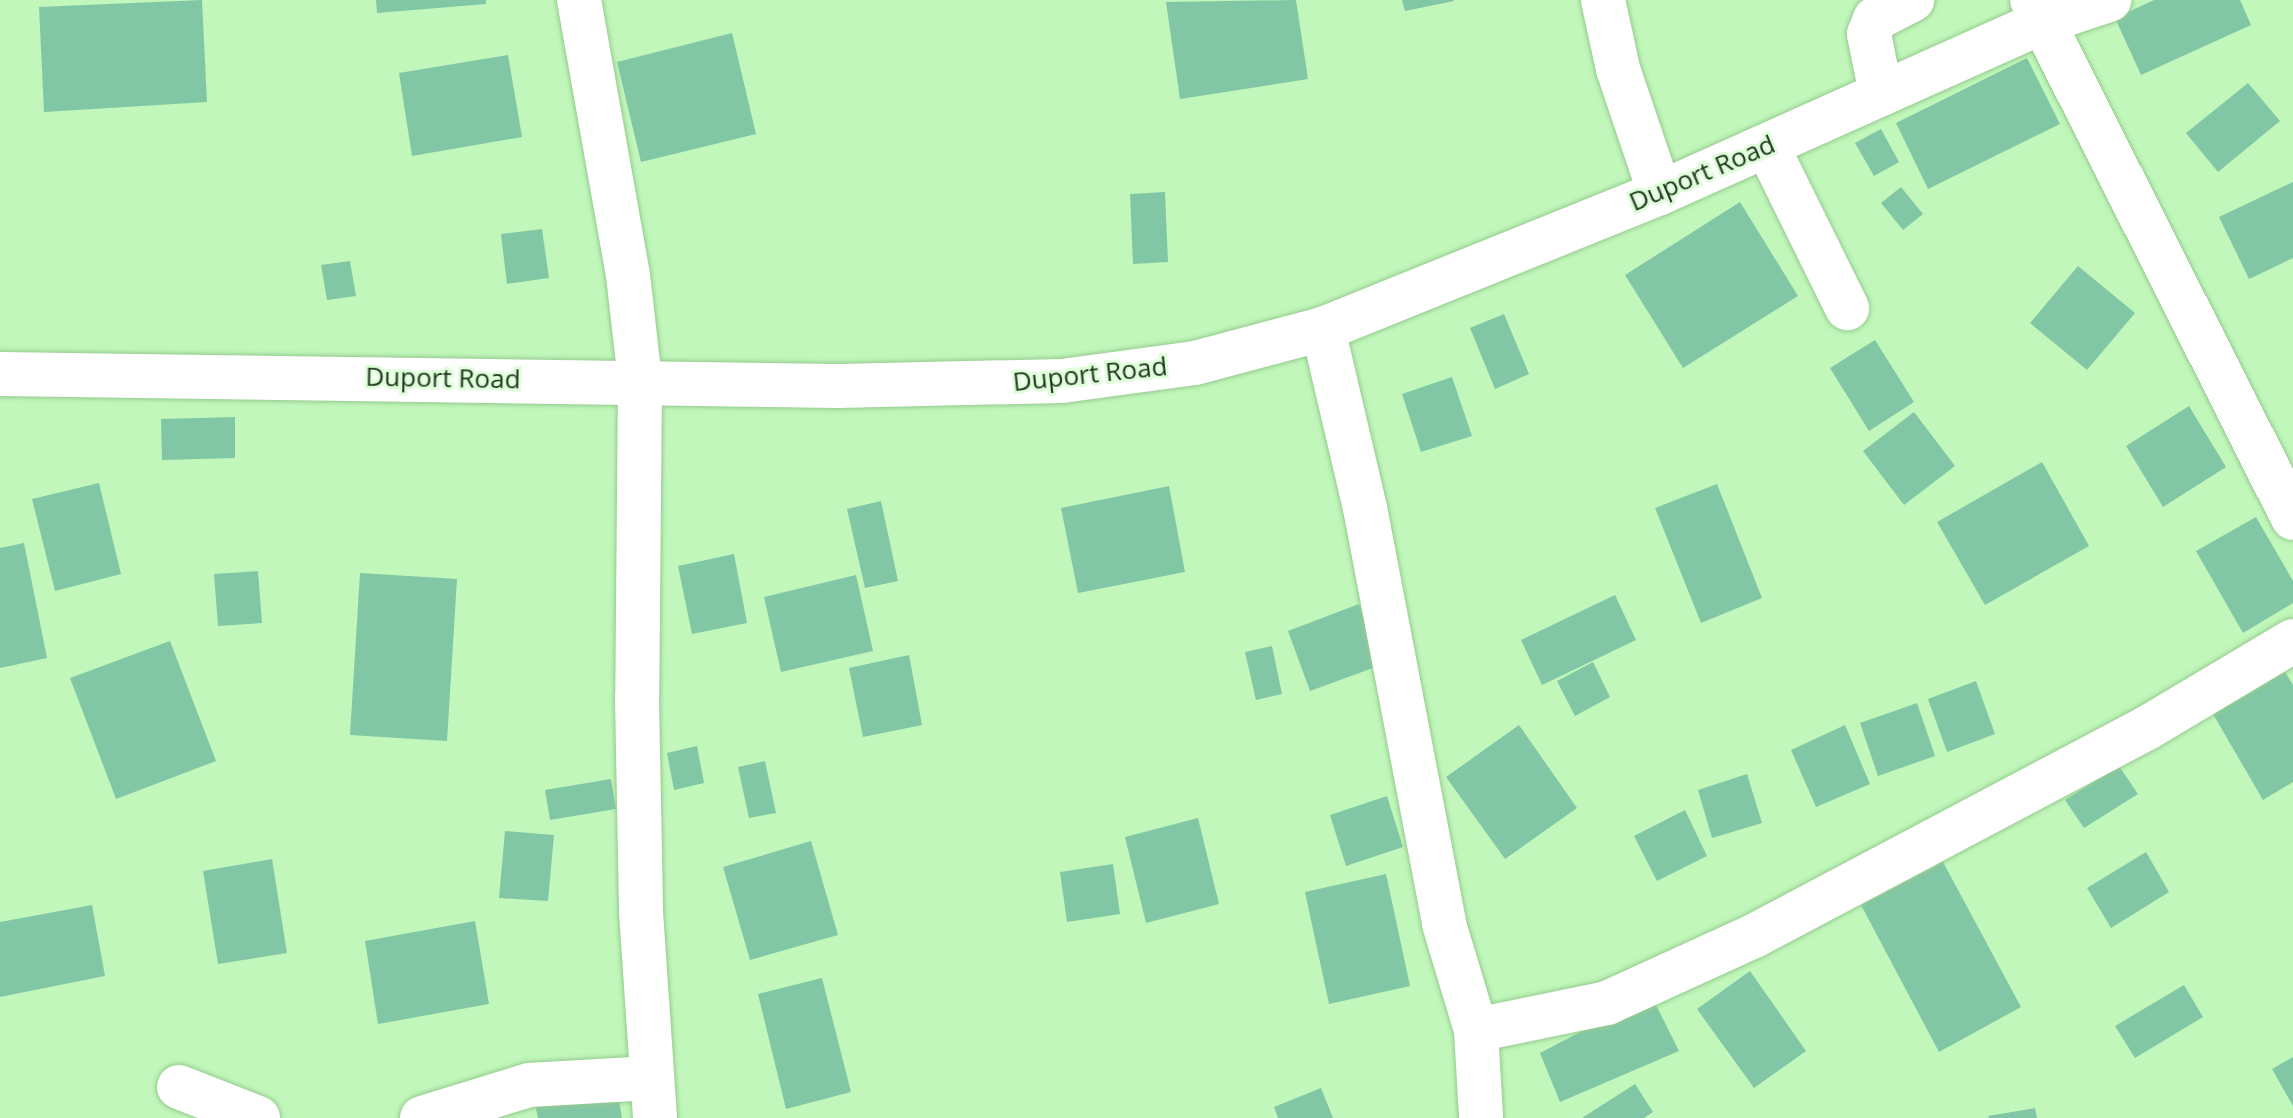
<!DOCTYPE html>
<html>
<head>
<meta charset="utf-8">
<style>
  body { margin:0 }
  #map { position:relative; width:2293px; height:1118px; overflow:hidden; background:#c1f7ba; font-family:"Open Sans",sans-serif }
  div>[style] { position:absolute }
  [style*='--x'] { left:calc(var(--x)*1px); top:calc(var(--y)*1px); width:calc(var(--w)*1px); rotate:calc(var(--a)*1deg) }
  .building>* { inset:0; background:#82c7a5 }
  .roads { filter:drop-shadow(0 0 2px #96ca8f) drop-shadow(0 0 2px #96ca8f) }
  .minor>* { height:44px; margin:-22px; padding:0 22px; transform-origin:22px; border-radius:22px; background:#fff }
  span { translate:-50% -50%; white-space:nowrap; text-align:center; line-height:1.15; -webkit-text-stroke:6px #defed9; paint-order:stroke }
  .street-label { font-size:26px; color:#233821 }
</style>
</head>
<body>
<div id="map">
  <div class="building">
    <i style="clip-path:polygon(202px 0,207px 102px,44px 112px,39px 7px)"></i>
    <i style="clip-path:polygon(376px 0,486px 0,486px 4px,377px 13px)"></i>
    <i style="clip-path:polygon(1296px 0,1308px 79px,1180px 99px,1166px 2px)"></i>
    <i style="clip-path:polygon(1402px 0,1453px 0,1454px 1px,1405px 11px)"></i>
    <i style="clip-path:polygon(2154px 0,2240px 0,2251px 25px,2141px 75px,2115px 18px)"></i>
    <i style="clip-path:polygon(732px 33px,756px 134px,641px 162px,617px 62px)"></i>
    <i style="clip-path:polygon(508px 55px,522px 137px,412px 156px,399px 73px)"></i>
    <i style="clip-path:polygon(2027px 58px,2060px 124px,1928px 189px,1896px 123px)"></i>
    <i style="clip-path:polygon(2248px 83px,2280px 121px,2218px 172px,2186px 133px)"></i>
    <i style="clip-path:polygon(1881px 129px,1899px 162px,1874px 176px,1855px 143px)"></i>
    <i style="clip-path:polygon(2293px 182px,2293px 258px,2249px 279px,2219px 217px)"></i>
    <i style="clip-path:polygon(1901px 187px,1923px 214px,1903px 230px,1881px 203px)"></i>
    <i style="clip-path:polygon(1165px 192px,1168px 262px,1133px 264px,1130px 194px)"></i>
    <i style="clip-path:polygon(1740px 202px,1798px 296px,1683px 368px,1625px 275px)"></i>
    <i style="clip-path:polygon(542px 229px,549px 278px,507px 284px,501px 234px)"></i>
    <i style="clip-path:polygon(350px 261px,356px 296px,327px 300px,321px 265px)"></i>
    <i style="clip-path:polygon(2078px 266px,2135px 313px,2087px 370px,2030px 323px)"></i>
    <i style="clip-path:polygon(1504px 314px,1529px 374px,1495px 389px,1470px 328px)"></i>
    <i style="clip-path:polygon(1875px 340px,1914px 402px,1869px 431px,1830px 368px)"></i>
    <i style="clip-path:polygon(1452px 377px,1472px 436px,1421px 452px,1402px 394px)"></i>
    <i style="clip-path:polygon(2189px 406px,2226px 467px,2163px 507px,2126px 446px)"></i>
    <i style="clip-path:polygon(1914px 412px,1955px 466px,1904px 505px,1863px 451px)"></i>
    <i style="clip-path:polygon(235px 417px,235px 458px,162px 460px,161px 419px)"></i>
    <i style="clip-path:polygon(2042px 462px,2089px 546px,1985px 605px,1937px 522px)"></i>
    <i style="clip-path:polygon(99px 483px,121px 574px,55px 591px,32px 499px)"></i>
    <i style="clip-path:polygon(1717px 484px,1762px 598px,1701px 623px,1655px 508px)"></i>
    <i style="clip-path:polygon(1169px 486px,1185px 572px,1078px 593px,1061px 508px)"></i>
    <i style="clip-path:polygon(881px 501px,898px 581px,865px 588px,847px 509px)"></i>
    <i style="clip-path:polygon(2256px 517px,2293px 581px,2293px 603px,2243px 633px,2196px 551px)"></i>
    <i style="clip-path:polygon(24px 543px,47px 658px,0 668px,0 548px)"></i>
    <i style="clip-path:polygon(734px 554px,747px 623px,692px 634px,678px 566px)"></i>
    <i style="clip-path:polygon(258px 571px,262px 623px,218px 626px,214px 574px)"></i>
    <i style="clip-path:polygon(360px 573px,457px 579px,447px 741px,350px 735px)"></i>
    <i style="clip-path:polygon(856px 575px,873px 651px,781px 672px,764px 597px)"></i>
    <i style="clip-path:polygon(1615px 595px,1636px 640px,1542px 685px,1521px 640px)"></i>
    <i style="clip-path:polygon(1359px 604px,1381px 665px,1310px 691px,1288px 631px)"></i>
    <i style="clip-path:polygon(170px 641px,216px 761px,116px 799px,70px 678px)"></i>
    <i style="clip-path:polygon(1272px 646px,1282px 694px,1256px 700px,1245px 652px)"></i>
    <i style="clip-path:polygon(909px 655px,922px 725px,863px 737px,849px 668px)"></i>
    <i style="clip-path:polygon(1593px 662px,1610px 697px,1575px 716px,1557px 681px)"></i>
    <i style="clip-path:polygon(2285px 672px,2293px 685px,2293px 782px,2263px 800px,2213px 714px)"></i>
    <i style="clip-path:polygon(1976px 681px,1995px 734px,1947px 752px,1928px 699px)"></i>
    <i style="clip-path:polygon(1917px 703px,1935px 756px,1878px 776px,1860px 723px)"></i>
    <i style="clip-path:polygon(1519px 725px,1577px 808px,1505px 859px,1446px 777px)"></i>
    <i style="clip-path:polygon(1845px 725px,1870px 784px,1816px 807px,1791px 750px)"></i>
    <i style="clip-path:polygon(697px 746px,704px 783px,674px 790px,667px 753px)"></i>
    <i style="clip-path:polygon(765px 761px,776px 813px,749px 818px,738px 767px)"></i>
    <i style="clip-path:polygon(2119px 766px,2138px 794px,2084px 828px,2065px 800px)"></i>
    <i style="clip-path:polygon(1747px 774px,1762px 823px,1712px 838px,1698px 790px)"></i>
    <i style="clip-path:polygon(611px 779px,616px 809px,550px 820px,545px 790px)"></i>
    <i style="clip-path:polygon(1387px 796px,1403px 847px,1346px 866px,1330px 815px)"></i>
    <i style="clip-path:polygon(1685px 810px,1707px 856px,1657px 881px,1634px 836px)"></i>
    <i style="clip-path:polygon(1198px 818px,1219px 904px,1146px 923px,1125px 837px)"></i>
    <i style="clip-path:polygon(505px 831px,554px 835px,548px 901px,499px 898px)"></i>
    <i style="clip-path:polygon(811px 841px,838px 935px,750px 960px,723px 867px)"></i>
    <i style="clip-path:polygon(2146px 852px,2169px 892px,2111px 928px,2087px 888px)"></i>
    <i style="clip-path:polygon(272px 859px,287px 953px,218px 964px,203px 871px)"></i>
    <i style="clip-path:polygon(1943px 862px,2021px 1007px,1939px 1052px,1861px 905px)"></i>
    <i style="clip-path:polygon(1113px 864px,1120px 914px,1067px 922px,1060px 872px)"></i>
    <i style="clip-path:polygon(1386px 874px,1410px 986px,1329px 1004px,1305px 892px)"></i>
    <i style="clip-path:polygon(92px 905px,105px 976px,0 997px,0 922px)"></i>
    <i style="clip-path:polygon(475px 921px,489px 1004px,378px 1024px,365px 941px)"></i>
    <i style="clip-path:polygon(1750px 971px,1806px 1051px,1754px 1088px,1697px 1009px)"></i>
    <i style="clip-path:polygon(822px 978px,851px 1092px,786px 1109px,758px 994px)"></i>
    <i style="clip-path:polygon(2184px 985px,2203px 1017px,2135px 1058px,2115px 1026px)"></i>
    <i style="clip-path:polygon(1651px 995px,1679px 1051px,1560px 1102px,1540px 1053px)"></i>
    <i style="clip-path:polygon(2293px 1057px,2293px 1106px,2272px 1069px)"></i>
    <i style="clip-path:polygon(1635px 1084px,1653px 1112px,1644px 1118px,1582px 1118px)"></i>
    <i style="clip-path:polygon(1321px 1088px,1333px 1118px,1278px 1118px,1274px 1107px)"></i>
    <i style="clip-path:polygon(617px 1090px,622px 1118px,538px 1118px,535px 1104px)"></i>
    <i style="clip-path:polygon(2035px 1108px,2037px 1118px,1989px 1118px,1988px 1116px)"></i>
  </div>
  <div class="roads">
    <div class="minor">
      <i style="--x:579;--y:0;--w:279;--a:79.9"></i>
      <i style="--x:628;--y:275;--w:106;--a:83.5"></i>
      <i style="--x:640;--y:380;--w:319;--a:90.5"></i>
      <i style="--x:637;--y:699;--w:213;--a:88.9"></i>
      <i style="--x:641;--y:912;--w:206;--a:86.1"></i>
      <i style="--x:1603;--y:0;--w:71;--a:77.7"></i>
      <i style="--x:1618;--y:69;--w:131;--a:71.3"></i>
      <i style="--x:2032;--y:0;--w:580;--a:63.26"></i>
      <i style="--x:1881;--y:94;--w:61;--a:-101.3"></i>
      <i style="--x:1869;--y:34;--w:16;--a:-68"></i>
      <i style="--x:1875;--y:19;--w:42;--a:-27.2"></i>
      <i style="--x:1767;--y:146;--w:181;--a:63.7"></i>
      <i style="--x:1323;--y:329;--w:184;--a:76.8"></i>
      <i style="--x:1365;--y:508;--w:423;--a:79.2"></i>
      <i style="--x:1444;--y:924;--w:111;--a:73.2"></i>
      <i style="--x:1476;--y:1030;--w:88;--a:86.7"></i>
      <i style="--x:0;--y:374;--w:838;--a:0.82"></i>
      <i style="--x:838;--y:386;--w:224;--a:-1.3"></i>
      <i style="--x:1062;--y:381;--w:134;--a:-7.7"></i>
      <i style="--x:1195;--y:363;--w:132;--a:-14.9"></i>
      <i style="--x:1323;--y:329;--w:363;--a:-22"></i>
      <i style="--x:1660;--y:193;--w:419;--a:-24.1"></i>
      <i style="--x:2043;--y:22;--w:70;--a:-18.4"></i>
      <i style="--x:1476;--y:1030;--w:134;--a:-11.6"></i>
      <i style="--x:1607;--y:1003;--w:162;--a:-24.5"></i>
      <i style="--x:1754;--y:936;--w:445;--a:-27.9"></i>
      <i style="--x:2147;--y:728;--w:170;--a:-30.8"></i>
      <i style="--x:179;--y:1087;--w:85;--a:21.4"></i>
      <i style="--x:422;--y:1118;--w:112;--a:-17.1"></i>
      <i style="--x:529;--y:1085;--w:121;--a:-3.3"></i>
    </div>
  </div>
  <div class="street-label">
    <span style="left:1702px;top:173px;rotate:-23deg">Duport Road</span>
    <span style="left:1090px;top:374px;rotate:-6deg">Duport Road</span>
    <span style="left:443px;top:378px;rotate:1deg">Duport Road</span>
  </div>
</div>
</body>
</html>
